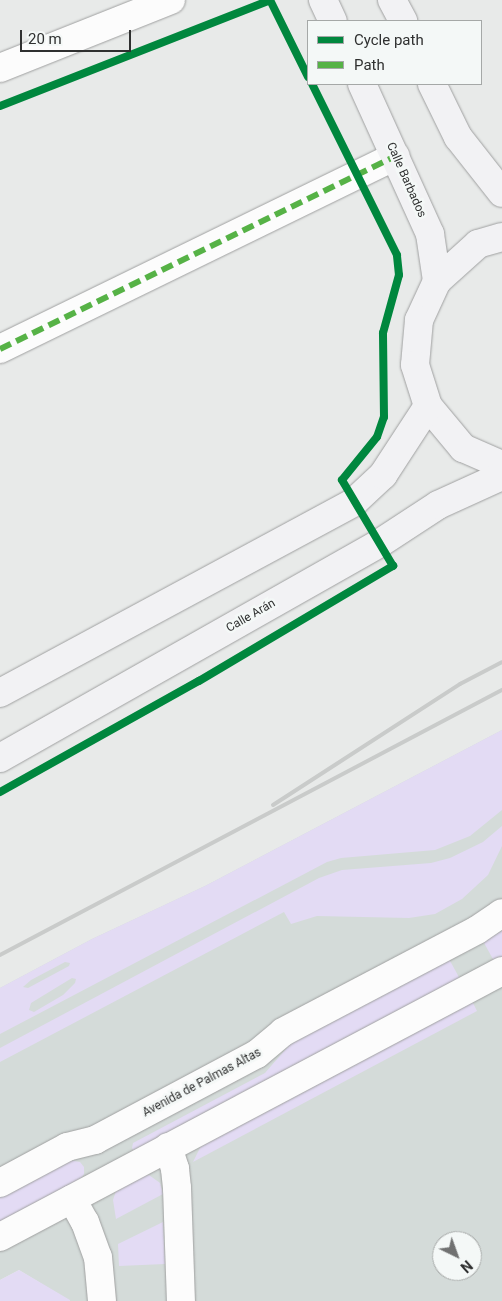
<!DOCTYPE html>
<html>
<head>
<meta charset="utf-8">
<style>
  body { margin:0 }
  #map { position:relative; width:502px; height:1301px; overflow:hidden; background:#e8eae9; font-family:Roboto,sans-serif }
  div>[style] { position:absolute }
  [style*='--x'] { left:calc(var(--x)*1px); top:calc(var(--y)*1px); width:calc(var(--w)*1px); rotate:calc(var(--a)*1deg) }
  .built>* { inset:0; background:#d4dbd9 }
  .green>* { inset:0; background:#e3dbf4 }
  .roads { filter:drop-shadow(0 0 1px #9fa0a0) drop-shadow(0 0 1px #9fa0a0) }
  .street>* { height:28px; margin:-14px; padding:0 14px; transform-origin:14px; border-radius:14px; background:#fcfcfc }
  .secondary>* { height:28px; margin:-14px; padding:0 14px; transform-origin:14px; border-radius:14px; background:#f2f2f4 }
  .rail>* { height:4px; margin:-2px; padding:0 2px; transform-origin:2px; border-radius:2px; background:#c9cbca }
  .quiet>* { height:6px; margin-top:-3px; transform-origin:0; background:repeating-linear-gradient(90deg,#56b246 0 12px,transparent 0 18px) }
  .cycleway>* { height:8px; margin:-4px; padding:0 4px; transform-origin:4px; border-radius:4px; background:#00873e }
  span { translate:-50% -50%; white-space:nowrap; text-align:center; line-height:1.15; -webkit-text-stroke:5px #f4f8f7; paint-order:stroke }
  .street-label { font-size:12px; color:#2f3030 }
  .legend { position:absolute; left:307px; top:20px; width:175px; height:65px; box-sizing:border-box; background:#f4f8f7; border:1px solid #a5a8a7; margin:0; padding:6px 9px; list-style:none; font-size:15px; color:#2f3030 }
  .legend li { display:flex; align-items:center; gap:10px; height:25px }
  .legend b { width:25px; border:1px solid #a5a8a7 }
  .north { position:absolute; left:432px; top:1231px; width:50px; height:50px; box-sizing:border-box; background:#f4f8f7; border:1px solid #a5a8a7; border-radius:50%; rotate:138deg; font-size:14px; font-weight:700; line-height:20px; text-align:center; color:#2f3030 }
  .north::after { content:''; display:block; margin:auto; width:18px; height:22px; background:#707171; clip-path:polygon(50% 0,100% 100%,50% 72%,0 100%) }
  .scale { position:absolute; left:20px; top:30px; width:111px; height:22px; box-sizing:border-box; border:2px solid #2f3030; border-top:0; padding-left:6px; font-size:15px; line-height:18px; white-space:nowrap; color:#2f3030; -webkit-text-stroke:4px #f4f8f7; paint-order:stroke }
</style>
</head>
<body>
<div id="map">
  <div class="built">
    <i style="clip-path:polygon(evenodd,502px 730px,502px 1301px,70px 1301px,19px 1270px,0 1280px,0 988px,92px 939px,205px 886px,502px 730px,442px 1241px,472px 1241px,472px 1271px,442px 1271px,442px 1241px)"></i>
  </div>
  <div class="green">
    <i style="clip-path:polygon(evenodd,502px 730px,502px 810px,470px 836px,435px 850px,341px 858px,327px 862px,0 1034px,0 988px,92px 939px,205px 886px,502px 730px,65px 962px,70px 963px,69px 966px,28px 988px,23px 987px,31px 980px,65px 962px,502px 730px,72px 978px,76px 979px,75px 983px,63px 995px,34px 1012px,29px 1010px,31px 1003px,72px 978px)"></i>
    <i style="clip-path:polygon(502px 826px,502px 846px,488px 875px,462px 899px,435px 914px,409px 918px,317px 916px,291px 924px,284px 912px,0 1062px,0 1048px,319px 878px,342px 870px,431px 863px,450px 858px,483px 842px)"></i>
    <i style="clip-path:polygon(502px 931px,502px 957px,494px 961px,483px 941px)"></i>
    <i style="clip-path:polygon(449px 959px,460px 979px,134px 1151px,132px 1148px,133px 1143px,265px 1073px,292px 1042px)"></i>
    <i style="clip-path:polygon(472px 1001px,477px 1011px,193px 1162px,201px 1146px,208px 1141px)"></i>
    <i style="clip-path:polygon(69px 1160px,80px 1162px,84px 1167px,84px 1174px,80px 1180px,0 1223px,0 1197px)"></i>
    <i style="clip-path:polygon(149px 1175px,160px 1183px,163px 1194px,116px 1219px,113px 1200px,116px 1191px,140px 1177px)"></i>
    <i style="clip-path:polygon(163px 1222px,165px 1264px,119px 1266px,118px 1244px)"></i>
    <i style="clip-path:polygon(19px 1270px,70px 1300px,70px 1301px,0 1301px,0 1280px)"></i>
  </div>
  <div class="roads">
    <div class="street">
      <i style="--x:0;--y:68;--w:184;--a:-21.7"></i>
      <i style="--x:0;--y:349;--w:440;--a:-26"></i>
      <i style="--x:168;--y:1147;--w:23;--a:72"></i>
      <i style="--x:175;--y:1169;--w:19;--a:84"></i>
      <i style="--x:177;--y:1188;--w:113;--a:88"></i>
      <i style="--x:0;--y:1183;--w:76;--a:-28.2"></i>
      <i style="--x:67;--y:1147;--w:29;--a:-14"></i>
      <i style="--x:95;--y:1140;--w:183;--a:-28"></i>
      <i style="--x:257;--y:1054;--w:34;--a:-40"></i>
      <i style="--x:283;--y:1032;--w:219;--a:-27.7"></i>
      <i style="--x:477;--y:930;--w:30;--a:-34"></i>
      <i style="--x:72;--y:1199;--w:26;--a:61"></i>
      <i style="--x:85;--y:1222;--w:37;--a:70"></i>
      <i style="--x:98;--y:1257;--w:44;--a:84.8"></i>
      <i style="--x:0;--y:1237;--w:568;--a:-27.92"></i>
    </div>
    <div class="secondary">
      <i style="--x:323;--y:0;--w:23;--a:65"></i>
      <i style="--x:392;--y:0;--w:24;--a:62"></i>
      <i style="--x:362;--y:84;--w:165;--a:65.6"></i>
      <i style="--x:430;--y:234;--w:48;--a:81.5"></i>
      <i style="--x:432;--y:84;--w:59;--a:63.9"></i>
      <i style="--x:458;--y:137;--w:71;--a:51.8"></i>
      <i style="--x:502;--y:237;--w:25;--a:164"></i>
      <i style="--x:478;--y:244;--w:55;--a:137.9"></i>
      <i style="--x:437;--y:281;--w:43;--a:114.8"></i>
      <i style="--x:419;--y:320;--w:45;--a:95.1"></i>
      <i style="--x:415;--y:365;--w:43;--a:72.4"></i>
      <i style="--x:428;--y:406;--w:55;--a:50.2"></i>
      <i style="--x:463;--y:448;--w:43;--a:23.6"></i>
      <i style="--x:0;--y:693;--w:402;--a:-28.3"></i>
      <i style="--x:354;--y:502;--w:40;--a:-43"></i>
      <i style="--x:383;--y:475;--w:82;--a:-56.9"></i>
      <i style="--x:0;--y:758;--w:437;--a:-29.5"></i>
      <i style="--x:380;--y:543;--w:69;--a:-33.2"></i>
      <i style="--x:438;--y:505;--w:70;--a:-24.4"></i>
    </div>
  </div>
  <div class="rail">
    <i style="--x:273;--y:805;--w:223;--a:-32.9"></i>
    <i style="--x:460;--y:684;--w:47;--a:-27.6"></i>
    <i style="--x:0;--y:955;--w:568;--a:-27.83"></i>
  </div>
  <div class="quiet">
    <i style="--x:0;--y:349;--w:440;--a:-26"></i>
  </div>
  <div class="cycleway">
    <i style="--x:270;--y:0;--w:86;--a:63.7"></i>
    <i style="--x:0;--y:106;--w:290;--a:-21.4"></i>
    <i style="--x:0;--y:792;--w:228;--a:-29.2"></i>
    <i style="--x:199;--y:681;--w:226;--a:-30.7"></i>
    <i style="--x:393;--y:566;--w:100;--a:-120.7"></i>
    <i style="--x:342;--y:480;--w:55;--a:-50.9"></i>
    <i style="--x:377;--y:437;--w:21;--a:-71"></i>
    <i style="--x:384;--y:417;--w:84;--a:-90.7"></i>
    <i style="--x:383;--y:333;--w:60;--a:-74.6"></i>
    <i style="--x:399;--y:275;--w:20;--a:-96"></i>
    <i style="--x:397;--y:255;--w:191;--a:-116.4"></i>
  </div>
  <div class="street-label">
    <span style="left:406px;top:180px;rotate:66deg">Calle Barbados</span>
    <span style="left:251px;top:616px;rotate:-30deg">Calle Arán</span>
    <span style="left:202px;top:1083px;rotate:-28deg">Avenida de Palmas Altas</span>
  </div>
  <ul class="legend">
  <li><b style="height:6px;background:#00873e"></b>Cycle path</li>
  <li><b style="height:6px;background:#56b246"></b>Path</li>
  </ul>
  <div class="north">N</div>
  <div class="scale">20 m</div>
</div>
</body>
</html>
